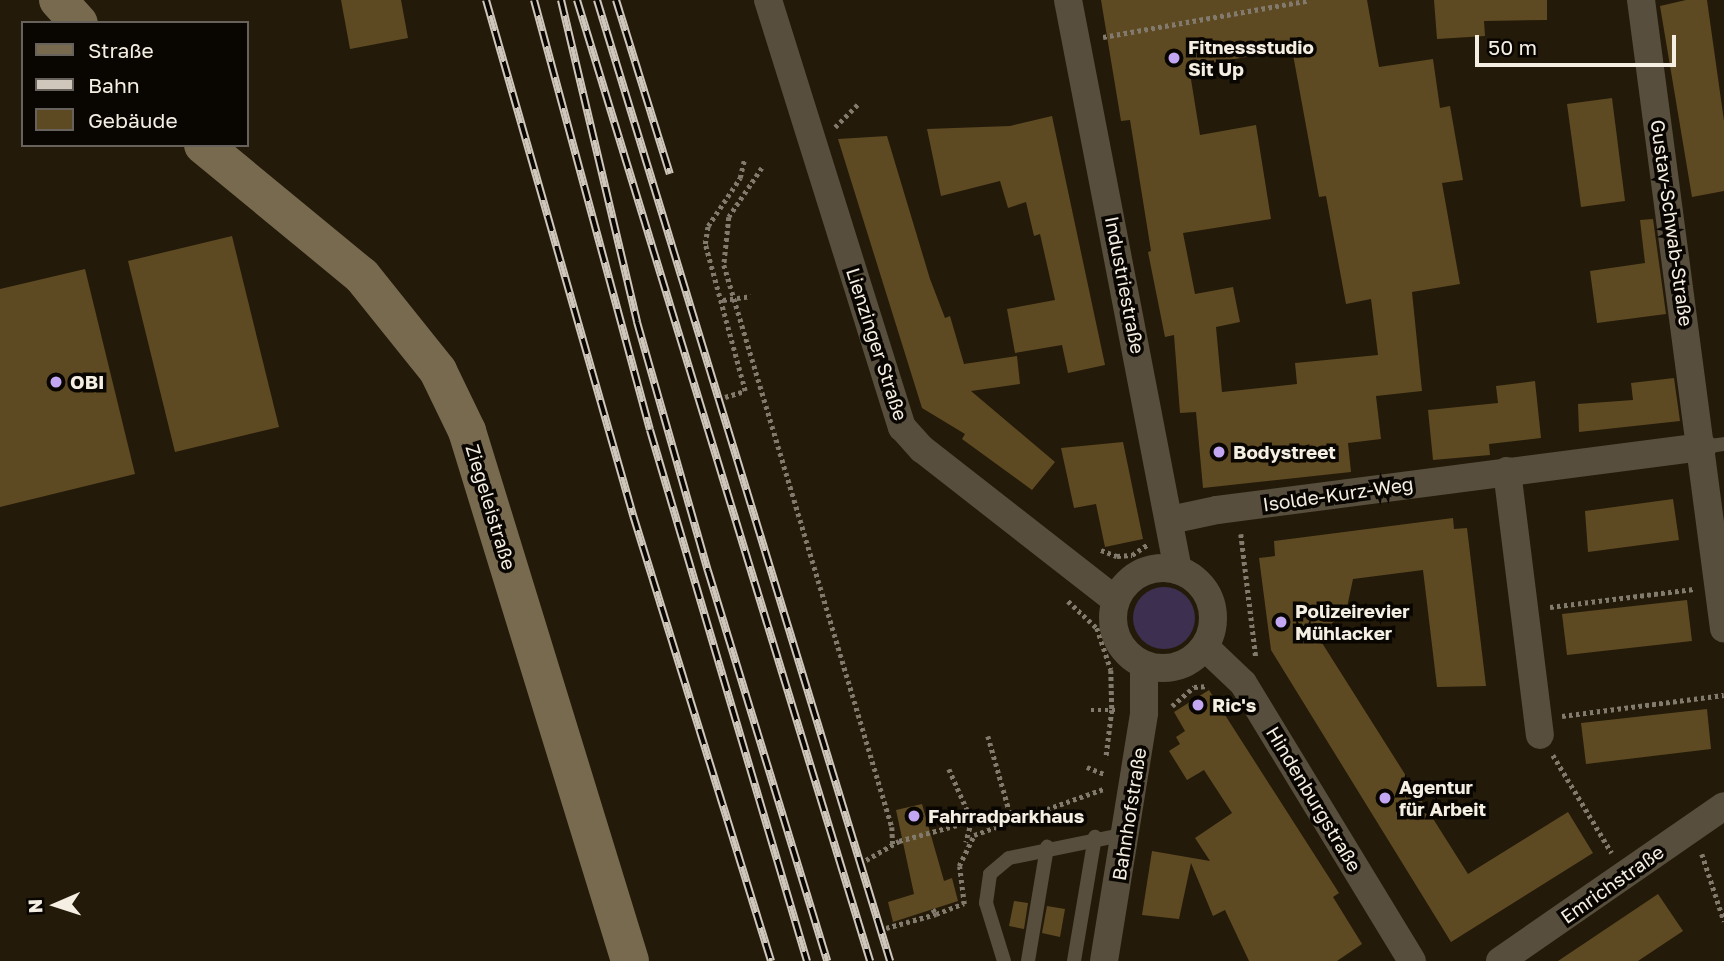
<!DOCTYPE html>
<html>
<head>
<meta charset="utf-8">
<style>
  body { margin:0 }
  #map { position:relative; width:1724px; height:961px; overflow:hidden; background:#231a09; font-family:"Golos Text",sans-serif }
  div>[style] { position:absolute }
  [style*='--x'] { left:calc(var(--x)*1px); top:calc(var(--y)*1px); width:calc(var(--w)*1px); rotate:calc(var(--a)*1deg) }
  .green>* { inset:0; background:#3c2f4f }
  .round { border-radius:50% }
  .building>* { inset:0; background:#5e4a22 }
  .path>* { height:4.5px; margin-top:-2.25px; transform-origin:0; background:repeating-linear-gradient(90deg,#827a6c 0 3.5px,transparent 0 7px) }
  .lane>* { height:14px; margin:-7px; padding:0 7px; transform-origin:7px; border-radius:7px; background:#574e3d }
  .street>* { height:28px; margin:-14px; padding:0 14px; transform-origin:14px; border-radius:14px; background:#574e3d }
  .street>.ring { margin:-14px; padding:0; box-sizing:content-box; background:none; border:28px solid #574e3d; border-radius:50% }
  .secondary>* { height:38px; margin:-19px; padding:0 19px; transform-origin:19px; border-radius:19px; background:#786a4f }
  .rail>* { height:8px; margin-top:-4px; transform-origin:0; background:repeating-linear-gradient(90deg,#090602 0 16px,#cfc7bb 0 32px); box-sizing:border-box; border-block:2px solid #cfc7bb }
  .dots>* { width:19px; height:19px; translate:-50% -50%; box-sizing:border-box; border:4px solid #090602; border-radius:50% }
  span { translate:-50% -50%; white-space:nowrap; text-align:center; line-height:1.15; -webkit-text-stroke:7px #090602; paint-order:stroke }
  .poi-label { font-size:19px; color:#f5eee3; font-weight:700 }
  .left { translate:0 -50%; text-align:left }
  .street-label { font-size:19px; color:#f5eee3 }
  .legend { position:absolute; left:21px; top:21px; width:228px; height:126px; box-sizing:border-box; background:#090602; border:2px solid #67635c; margin:0; padding:9px 12px; list-style:none; font-size:21px; color:#f5eee3 }
  .legend li { display:flex; align-items:center; gap:14px; height:35px }
  .legend b { width:35px; border:2px solid #67635c }
  .north { position:absolute; left:21px; top:870px; width:70px; height:70px; -webkit-text-stroke:5px #090602; paint-order:stroke; rotate:267deg; font-size:19px; font-weight:700; line-height:28px; text-align:center; color:#f5eee3 }
  .north::after { content:''; display:block; margin:auto; width:24px; height:32px; background:#f5eee3; clip-path:polygon(50% 0,100% 100%,50% 72%,0 100%) }
  .scale { position:absolute; left:1475px; top:35px; width:201px; height:32px; box-sizing:border-box; border:4px solid #f5eee3; border-top:0; padding-left:9px; font-size:21px; line-height:24px; white-space:nowrap; color:#f5eee3; -webkit-text-stroke:5px #090602; paint-order:stroke }
</style>
</head>
<body>
<div id="map">
  <div class="green">
    <i class="round" style="left:1133px;top:587px;width:62px;height:62px"></i>
  </div>
  <div class="building">
    <i style="clip-path:polygon(341px 0,401px 0,408px 38px,350px 49px)"></i>
    <i style="clip-path:polygon(evenodd,1101px 0,1367px 0,1379px 67px,1433px 59px,1440px 108px,1450px 106px,1463px 180px,1442px 183px,1460px 284px,1412px 292px,1422px 391px,1376px 396px,1381px 439px,1348px 443px,1351px 472px,1203px 488px,1196px 412px,1180px 413px,1174px 335px,1165px 337px,1148px 252px,1151px 251px,1130px 120px,1121px 121px,1101px 0,1292px 49px,1319px 197px,1326px 196px,1346px 304px,1371px 299px,1378px 355px,1295px 363px,1297px 384px,1222px 392px,1216px 327px,1240px 322px,1233px 287px,1195px 294px,1183px 233px,1271px 219px,1256px 125px,1200px 135px,1189px 67px,1292px 49px)"></i>
    <i style="clip-path:polygon(1434px 0,1547px 0,1547px 20px,1484px 21px,1485px 36px,1437px 39px)"></i>
    <i style="clip-path:polygon(1686px 0,1707px 0,1724px 121px,1724px 191px,1692px 197px,1660px 6px)"></i>
    <i style="clip-path:polygon(1612px 98px,1625px 201px,1581px 207px,1567px 104px)"></i>
    <i style="clip-path:polygon(1052px 116px,1105px 365px,1068px 373px,1062px 345px,1015px 353px,1007px 309px,1055px 300px,1040px 234px,1034px 236px,1026px 202px,1008px 208px,1000px 181px,941px 196px,927px 129px,1010px 126px)"></i>
    <i style="clip-path:polygon(887px 136px,930px 279px,945px 318px,950px 316px,964px 364px,1017px 356px,1020px 384px,971px 391px,1055px 462px,1032px 490px,962px 439px,965px 434px,922px 408px,838px 139px)"></i>
    <i style="clip-path:polygon(1653px 219px,1666px 314px,1597px 323px,1590px 271px,1645px 263px,1640px 220px)"></i>
    <i style="clip-path:polygon(232px 236px,279px 427px,175px 452px,128px 261px)"></i>
    <i style="clip-path:polygon(85px 269px,135px 474px,0 507px,0 289px)"></i>
    <i style="clip-path:polygon(1674px 378px,1680px 421px,1579px 432px,1578px 404px,1633px 400px,1631px 383px)"></i>
    <i style="clip-path:polygon(1535px 381px,1541px 438px,1489px 444px,1490px 455px,1433px 460px,1428px 410px,1498px 403px,1496px 386px)"></i>
    <i style="clip-path:polygon(1123px 442px,1143px 539px,1105px 547px,1096px 504px,1074px 508px,1061px 448px)"></i>
    <i style="clip-path:polygon(1673px 499px,1679px 540px,1588px 552px,1585px 511px)"></i>
    <i style="clip-path:polygon(1453px 518px,1454px 529px,1467px 528px,1486px 686px,1437px 687px,1423px 570px,1353px 579px,1346px 612px,1317px 635px,1468px 874px,1568px 812px,1593px 853px,1451px 942px,1271px 650px,1259px 558px,1275px 556px,1274px 541px)"></i>
    <i style="clip-path:polygon(1687px 600px,1692px 641px,1567px 655px,1562px 614px)"></i>
    <i style="clip-path:polygon(1209px 690px,1339px 893px,1333px 897px,1362px 944px,1337px 961px,1249px 961px,1225px 910px,1213px 916px,1191px 863px,1179px 919px,1142px 915px,1152px 851px,1210px 861px,1195px 838px,1232px 813px,1204px 770px,1187px 780px,1169px 751px,1180px 744px,1176px 737px,1185px 731px,1174px 712px)"></i>
    <i style="clip-path:polygon(1707px 709px,1711px 749px,1586px 764px,1581px 723px)"></i>
    <i style="clip-path:polygon(922px 804px,944px 881px,952px 878px,958px 901px,893px 922px,888px 902px,914px 894px,896px 810px)"></i>
    <i style="clip-path:polygon(1658px 894px,1683px 931px,1638px 961px,1558px 961px)"></i>
    <i style="clip-path:polygon(1014px 901px,1028px 903px,1024px 929px,1009px 926px)"></i>
    <i style="clip-path:polygon(1047px 906px,1065px 909px,1060px 937px,1042px 933px)"></i>
  </div>
  <div class="path">
    <i style="--x:1103;--y:37;--w:210;--a:-10.1"></i>
    <i style="--x:835;--y:127;--w:35;--a:-45"></i>
    <i style="--x:762;--y:168;--w:59;--a:124"></i>
    <i style="--x:729;--y:217;--w:48;--a:95.9"></i>
    <i style="--x:724;--y:265;--w:587;--a:73.36"></i>
    <i style="--x:892;--y:827;--w:17;--a:87"></i>
    <i style="--x:723;--y:300;--w:28;--a:-8"></i>
    <i style="--x:725;--y:397;--w:21;--a:-17"></i>
    <i style="--x:745;--y:391;--w:152;--a:-105.2"></i>
    <i style="--x:705;--y:244;--w:18;--a:-81"></i>
    <i style="--x:708;--y:226;--w:58;--a:-56.3"></i>
    <i style="--x:740;--y:178;--w:18;--a:-77"></i>
    <i style="--x:1241;--y:534;--w:125;--a:83.1"></i>
    <i style="--x:1101;--y:550;--w:17;--a:21"></i>
    <i style="--x:1117;--y:556;--w:15;--a:-4"></i>
    <i style="--x:1132;--y:555;--w:18;--a:-34"></i>
    <i style="--x:1068;--y:601;--w:40;--a:43"></i>
    <i style="--x:1097;--y:628;--w:44;--a:71.6"></i>
    <i style="--x:1111;--y:670;--w:40;--a:88.6"></i>
    <i style="--x:1112;--y:710;--w:49;--a:97"></i>
    <i style="--x:1550;--y:607;--w:145;--a:-7.1"></i>
    <i style="--x:1172;--y:706;--w:29;--a:-41"></i>
    <i style="--x:1194;--y:687;--w:14;--a:-4"></i>
    <i style="--x:1091;--y:710;--w:24;--a:0"></i>
    <i style="--x:1562;--y:716;--w:163;--a:-7.4"></i>
    <i style="--x:988;--y:736;--w:87;--a:74.1"></i>
    <i style="--x:1553;--y:755;--w:114;--a:59"></i>
    <i style="--x:1087;--y:767;--w:18;--a:22"></i>
    <i style="--x:949;--y:769;--w:57;--a:66.1"></i>
    <i style="--x:972;--y:821;--w:22;--a:106"></i>
    <i style="--x:1702;--y:854;--w:71;--a:71.8"></i>
    <i style="--x:866;--y:860;--w:38;--a:-30"></i>
    <i style="--x:899;--y:841;--w:76;--a:-15.3"></i>
    <i style="--x:964;--y:904;--w:38;--a:-97"></i>
    <i style="--x:959;--y:866;--w:34;--a:-64"></i>
    <i style="--x:974;--y:835;--w:137;--a:-19.6"></i>
    <i style="--x:933;--y:909;--w:6;--a:59"></i>
    <i style="--x:936;--y:914;--w:30;--a:-21"></i>
    <i style="--x:886;--y:928;--w:52;--a:-15.6"></i>
  </div>
  <div class="lane">
    <i style="--x:1703;--y:447;--w:21;--a:-8"></i>
    <i style="--x:1004;--y:961;--w:61;--a:-107.2"></i>
    <i style="--x:986;--y:903;--w:29;--a:-82"></i>
    <i style="--x:990;--y:874;--w:25;--a:-40"></i>
    <i style="--x:1009;--y:858;--w:119;--a:-11.6"></i>
    <i style="--x:1028;--y:961;--w:116;--a:-80.5"></i>
    <i style="--x:1074;--y:961;--w:126;--a:-80.4"></i>
  </div>
  <div class="street">
    <i style="--x:768;--y:0;--w:448;--a:72.6"></i>
    <i style="--x:902;--y:427;--w:30;--a:48"></i>
    <i style="--x:922;--y:449;--w:245;--a:38"></i>
    <i style="--x:1068;--y:0;--w:581;--a:79.08"></i>
    <i style="--x:1641;--y:0;--w:634;--a:82.48"></i>
    <i style="--x:1507;--y:471;--w:266;--a:82.9"></i>
    <i style="--x:1170;--y:520;--w:48;--a:-12"></i>
    <i style="--x:1217;--y:510;--w:490;--a:-7.4"></i>
    <i class="ring" style="left:1113px;top:568px;width:72px;height:72px"></i>
    <i style="--x:1205;--y:647;--w:52;--a:43.5"></i>
    <i style="--x:1243;--y:683;--w:325;--a:58.7"></i>
    <i style="--x:1104;--y:961;--w:251;--a:-80.8"></i>
    <i style="--x:1144;--y:713;--w:47;--a:-90"></i>
    <i style="--x:1500;--y:961;--w:272;--a:-34.7"></i>
  </div>
  <div class="secondary">
    <i style="--x:58;--y:0;--w:31;--a:48"></i>
    <i style="--x:203;--y:145;--w:206;--a:39.5"></i>
    <i style="--x:362;--y:276;--w:122;--a:51.3"></i>
    <i style="--x:438;--y:371;--w:67;--a:64.2"></i>
    <i style="--x:467;--y:431;--w:554;--a:72.9"></i>
  </div>
  <div class="rail">
    <i style="--x:486;--y:0;--w:536;--a:74.07"></i>
    <i style="--x:633;--y:515;--w:467;--a:72.8"></i>
    <i style="--x:534;--y:0;--w:445;--a:74.9"></i>
    <i style="--x:650;--y:430;--w:554;--a:73.53"></i>
    <i style="--x:561;--y:0;--w:331;--a:76.7"></i>
    <i style="--x:637;--y:322;--w:259;--a:74.1"></i>
    <i style="--x:708;--y:571;--w:408;--a:73"></i>
    <i style="--x:577;--y:0;--w:1005;--a:73.04"></i>
    <i style="--x:597;--y:0;--w:1005;--a:73.04"></i>
    <i style="--x:616;--y:0;--w:182;--a:72.8"></i>
  </div>
  <div class="dots">
    <i style="left:1174px;top:58px;background:#c3a7f2"></i>
    <i style="left:56px;top:382px;background:#c3a7f2"></i>
    <i style="left:1219px;top:452px;background:#c3a7f2"></i>
    <i style="left:1281px;top:622px;background:#c3a7f2"></i>
    <i style="left:1198px;top:705px;background:#c3a7f2"></i>
    <i style="left:1385px;top:798px;background:#c3a7f2"></i>
    <i style="left:914px;top:816px;background:#c3a7f2"></i>
  </div>
  <div class="poi-label">
    <span class="left" style="left:1188px;top:58px">Fitnessstudio<br>Sit Up</span>
    <span class="left" style="left:70px;top:382px">OBI</span>
    <span class="left" style="left:1233px;top:452px">Bodystreet</span>
    <span class="left" style="left:1295px;top:622px">Polizeirevier<br>Mühlacker</span>
    <span class="left" style="left:1212px;top:705px">Ric's</span>
    <span class="left" style="left:1399px;top:798px">Agentur<br>für Arbeit</span>
    <span class="left" style="left:928px;top:816px">Fahrradparkhaus</span>
  </div>
  <div class="street-label">
    <span style="left:1672px;top:223px;rotate:82deg">Gustav-Schwab-Straße</span>
    <span style="left:1125px;top:285px;rotate:79deg">Industriestraße</span>
    <span style="left:877px;top:344px;rotate:72deg">Lienzinger Straße</span>
    <span style="left:1338px;top:494px;rotate:-8deg">Isolde-Kurz-Weg</span>
    <span style="left:491px;top:507px;rotate:73deg">Ziegeleistraße</span>
    <span style="left:1314px;top:799px;rotate:59deg">Hindenburgstraße</span>
    <span style="left:1129px;top:814px;rotate:-81deg">Bahnhofstraße</span>
    <span style="left:1612px;top:884px;rotate:-35deg">Emrichstraße</span>
  </div>
  <ul class="legend">
  <li><b style="height:9px;background:#786a4f"></b>Straße</li>
  <li><b style="height:9px;background:#cfc7bb"></b>Bahn</li>
  <li><b style="height:19px;background:#5e4a22"></b>Gebäude</li>
  </ul>
  <div class="north">N</div>
  <div class="scale">50 m</div>
</div>
</body>
</html>
